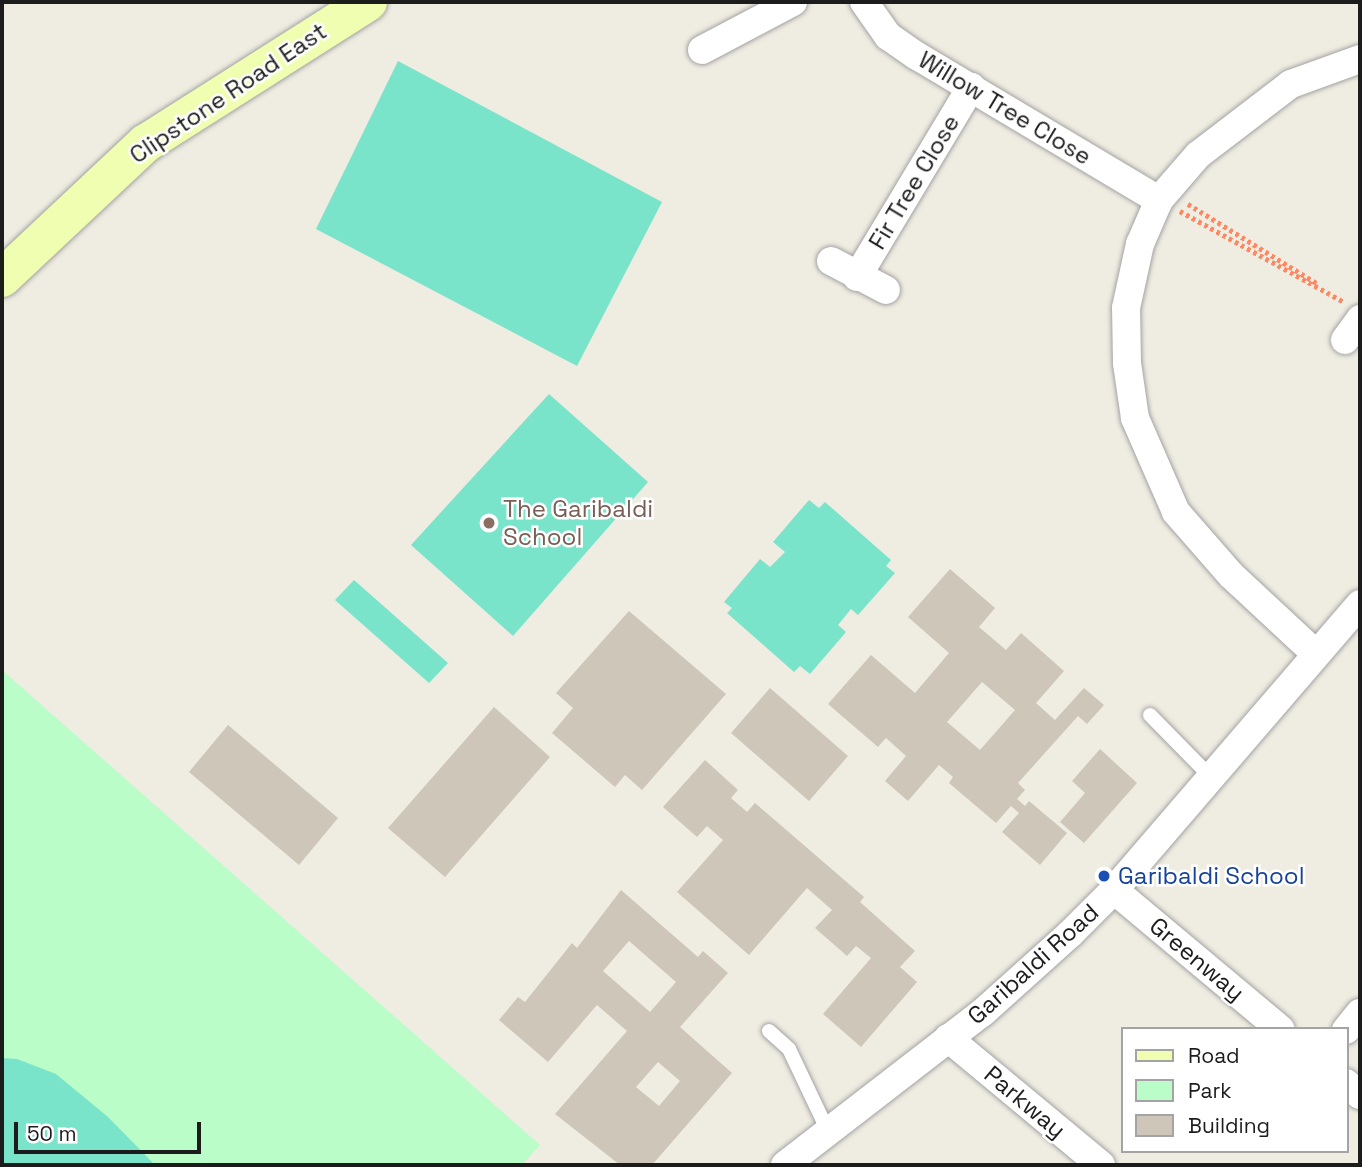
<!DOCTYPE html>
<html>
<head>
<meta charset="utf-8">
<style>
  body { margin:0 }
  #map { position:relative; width:1362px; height:1167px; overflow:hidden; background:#efece1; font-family:"Space Grotesk",sans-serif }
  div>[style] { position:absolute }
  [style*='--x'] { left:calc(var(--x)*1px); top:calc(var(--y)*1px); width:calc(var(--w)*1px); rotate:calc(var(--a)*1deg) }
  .park>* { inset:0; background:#bafdc8 }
  .pitch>* { inset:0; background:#79e4c9 }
  .building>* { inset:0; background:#cfc6ba }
  .path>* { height:4.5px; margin-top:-2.25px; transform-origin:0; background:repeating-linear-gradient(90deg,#ff8762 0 3.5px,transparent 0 7px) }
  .roads { filter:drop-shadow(0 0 2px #a3a3a3) drop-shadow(0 0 2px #a3a3a3) }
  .lane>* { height:14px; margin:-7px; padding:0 7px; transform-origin:7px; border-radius:7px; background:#fff }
  .street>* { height:28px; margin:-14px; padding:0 14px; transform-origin:14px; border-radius:14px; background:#fff }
  .secondary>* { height:38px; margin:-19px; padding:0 19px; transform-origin:19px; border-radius:19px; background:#effeb0 }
  .dots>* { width:19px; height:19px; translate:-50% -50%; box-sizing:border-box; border:4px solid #fff; border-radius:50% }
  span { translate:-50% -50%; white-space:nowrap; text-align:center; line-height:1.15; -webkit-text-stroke:5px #fff; paint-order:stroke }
  .street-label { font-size:24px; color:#1c1c1c }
  .education-label { font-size:24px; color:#785e54 }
  .left { translate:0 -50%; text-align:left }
  .transit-label { font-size:24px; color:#164399 }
  .frame { position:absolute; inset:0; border:4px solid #1c1c1c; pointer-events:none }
  .legend { position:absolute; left:1121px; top:1027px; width:228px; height:126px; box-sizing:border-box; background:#fff; border:2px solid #a4a4a4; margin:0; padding:9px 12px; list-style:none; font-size:21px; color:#1c1c1c }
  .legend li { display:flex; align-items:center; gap:14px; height:35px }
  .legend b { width:35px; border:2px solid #a4a4a4 }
  .scale { position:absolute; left:14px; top:1122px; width:187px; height:32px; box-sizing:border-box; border:4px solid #1c1c1c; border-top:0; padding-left:9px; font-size:21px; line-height:24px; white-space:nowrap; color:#1c1c1c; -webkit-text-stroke:5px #fff; paint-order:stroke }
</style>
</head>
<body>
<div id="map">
  <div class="park">
    <i style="clip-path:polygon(2px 670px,540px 1145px,522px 1165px,2px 1165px)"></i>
  </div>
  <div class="pitch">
    <i style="clip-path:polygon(398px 61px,662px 202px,577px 366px,316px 229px)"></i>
    <i style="clip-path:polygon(549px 394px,648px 482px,513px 636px,411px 545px)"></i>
    <i style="clip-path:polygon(809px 500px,819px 508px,825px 502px,891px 560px,886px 566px,895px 573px,858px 615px,851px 609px,838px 625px,846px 632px,810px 674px,800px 666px,794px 672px,727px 613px,732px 608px,724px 602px,760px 559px,770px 567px,785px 552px,773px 542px)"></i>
    <i style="clip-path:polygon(354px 580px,448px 663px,429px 683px,335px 600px)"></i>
    <i style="clip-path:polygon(2px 1058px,17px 1059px,56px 1074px,108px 1117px,155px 1165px,2px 1165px)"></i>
  </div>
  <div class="building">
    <i style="clip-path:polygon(evenodd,950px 569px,995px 608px,979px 627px,1006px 650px,1021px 633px,1064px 671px,1036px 703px,1055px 720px,1084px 688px,1104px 705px,1087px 724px,1078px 716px,1018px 783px,1025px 790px,1017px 799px,1025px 806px,1029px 801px,1067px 833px,1040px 865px,1002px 832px,1019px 813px,1011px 806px,996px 823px,949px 783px,953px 777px,939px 765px,908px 801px,885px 781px,906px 756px,886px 738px,878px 747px,828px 704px,871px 655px,915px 693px,949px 653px,908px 617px,950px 569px,982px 682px,1015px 710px,980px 750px,947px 722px,982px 682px)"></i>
    <i style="clip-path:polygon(629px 611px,726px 694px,642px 790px,625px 775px,615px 787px,552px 733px,573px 708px,556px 693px)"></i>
    <i style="clip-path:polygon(770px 688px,848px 756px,809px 801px,731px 733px)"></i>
    <i style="clip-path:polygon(494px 707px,550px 757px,445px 877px,388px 828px)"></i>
    <i style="clip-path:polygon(228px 725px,338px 818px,299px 865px,189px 772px)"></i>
    <i style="clip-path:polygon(1100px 749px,1137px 783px,1084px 843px,1060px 822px,1085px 793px,1072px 781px)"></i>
    <i style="clip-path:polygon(705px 760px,738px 790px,731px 798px,747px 812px,755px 803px,864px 897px,860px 902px,915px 951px,900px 967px,917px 982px,861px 1047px,823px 1014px,871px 958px,856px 946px,847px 956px,815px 928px,832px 910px,807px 888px,749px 955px,677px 892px,723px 840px,707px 826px,697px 837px,663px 807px)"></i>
    <i style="clip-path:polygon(evenodd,621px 890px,698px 957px,703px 951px,728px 973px,680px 1027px,732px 1073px,652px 1165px,620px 1165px,555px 1114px,627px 1031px,597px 1005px,548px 1062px,499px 1020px,518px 997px,525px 1002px,572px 943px,577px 948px,621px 890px,629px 941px,676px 982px,650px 1012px,603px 971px,629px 941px,621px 890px,658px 1062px,680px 1081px,659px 1106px,636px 1087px,658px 1062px)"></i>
  </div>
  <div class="path">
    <i style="--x:1188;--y:204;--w:153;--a:31.6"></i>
    <i style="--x:1180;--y:211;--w:188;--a:29"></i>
  </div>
  <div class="roads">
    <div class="lane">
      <i style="--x:1150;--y:715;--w:87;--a:45.5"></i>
      <i style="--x:769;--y:1031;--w:27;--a:42"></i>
      <i style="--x:789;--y:1049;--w:91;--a:64.6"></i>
    </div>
    <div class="street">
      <i style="--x:864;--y:2;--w:42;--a:54.8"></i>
      <i style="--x:888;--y:36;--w:35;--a:35"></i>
      <i style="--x:917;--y:56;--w:282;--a:30.8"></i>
      <i style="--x:702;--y:50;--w:103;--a:-27.8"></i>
      <i style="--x:831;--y:261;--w:62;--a:27.8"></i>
      <i style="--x:857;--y:277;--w:222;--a:-59"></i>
      <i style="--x:1345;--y:340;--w:26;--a:-54"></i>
      <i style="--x:1316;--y:654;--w:116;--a:-137.1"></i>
      <i style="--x:1231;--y:575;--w:84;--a:-131.1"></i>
      <i style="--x:1176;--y:512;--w:103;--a:-113.6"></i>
      <i style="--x:1135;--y:418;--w:56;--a:-98.3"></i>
      <i style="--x:1127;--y:363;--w:55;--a:-91"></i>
      <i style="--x:1126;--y:308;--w:66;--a:-77.7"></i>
      <i style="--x:1140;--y:244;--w:48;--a:-66.6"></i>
      <i style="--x:1159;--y:200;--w:60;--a:-49.1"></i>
      <i style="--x:1198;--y:155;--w:117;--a:-37.4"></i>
      <i style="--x:1291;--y:84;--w:73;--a:-19.9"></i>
      <i style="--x:1114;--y:890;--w:217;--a:39.9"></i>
      <i style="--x:1346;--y:1030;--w:22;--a:-51"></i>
      <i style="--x:948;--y:1038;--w:199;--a:39.7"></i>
      <i style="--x:1346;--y:1083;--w:18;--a:41"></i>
      <i style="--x:785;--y:1165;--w:249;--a:-37.7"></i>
      <i style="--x:982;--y:1013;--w:118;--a:-41.9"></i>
      <i style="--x:1070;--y:934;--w:62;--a:-45"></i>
      <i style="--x:1114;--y:890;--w:377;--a:-49.3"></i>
    </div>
    <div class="secondary">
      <i style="--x:2;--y:278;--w:197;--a:-43.2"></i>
      <i style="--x:146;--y:143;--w:263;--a:-32.4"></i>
    </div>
  </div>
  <div class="dots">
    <i style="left:489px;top:523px;background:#8d6e63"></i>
    <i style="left:1104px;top:876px;background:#1a4fb4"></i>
  </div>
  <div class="street-label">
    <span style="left:228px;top:93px;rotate:-34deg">Clipstone Road East</span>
    <span style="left:1005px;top:108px;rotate:31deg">Willow Tree Close</span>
    <span style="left:914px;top:182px;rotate:-59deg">Fir Tree Close</span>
    <span style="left:1197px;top:959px;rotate:40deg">Greenway</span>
    <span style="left:1033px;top:964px;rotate:-42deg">Garibaldi Road</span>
    <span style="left:1025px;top:1102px;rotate:40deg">Parkway</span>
  </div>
  <div class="education-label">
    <span class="left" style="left:503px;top:523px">The Garibaldi<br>School</span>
  </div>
  <div class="transit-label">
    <span class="left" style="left:1118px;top:876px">Garibaldi School</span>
  </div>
  <div class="frame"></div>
  <ul class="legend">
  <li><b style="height:9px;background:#effeb0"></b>Road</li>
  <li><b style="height:19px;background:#bafdc8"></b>Park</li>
  <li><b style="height:19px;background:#cfc6ba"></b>Building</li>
  </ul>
  <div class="scale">50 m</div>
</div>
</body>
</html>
